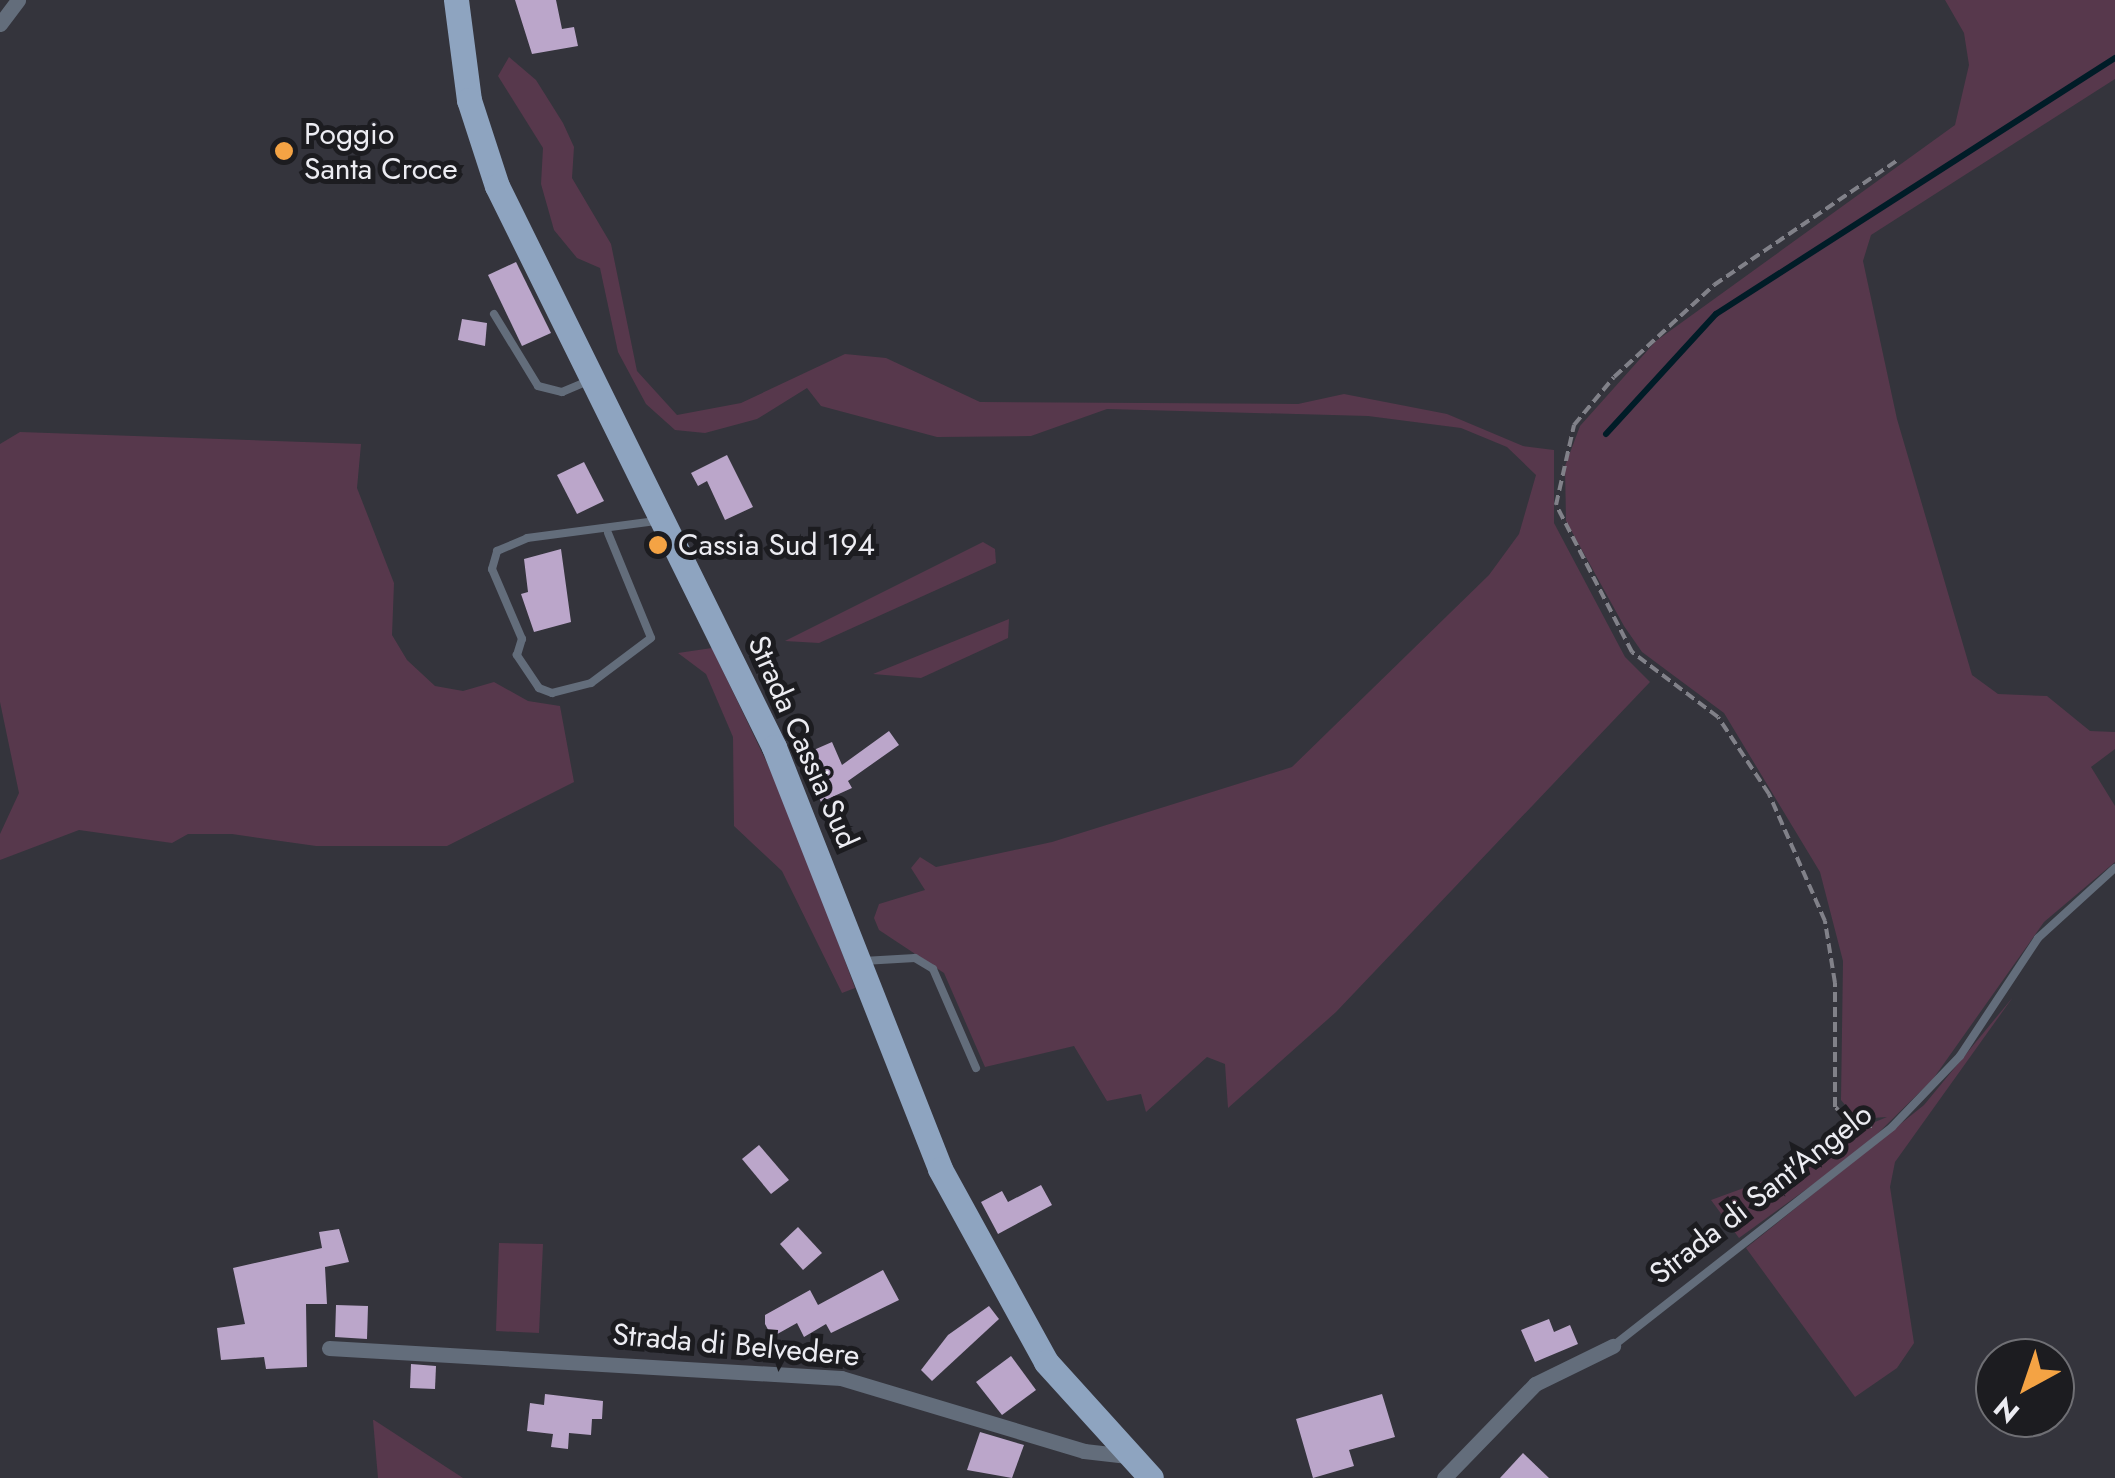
<!DOCTYPE html>
<html>
<head>
<meta charset="utf-8">
<style>
  body { margin:0 }
  #map { position:relative; width:2115px; height:1478px; overflow:hidden; background:#34343c; font-family:Jost,sans-serif }
  div>[style] { position:absolute }
  [style*='--x'] { left:calc(var(--x)*1px); top:calc(var(--y)*1px); width:calc(var(--w)*1px); rotate:calc(var(--a)*1deg) }
  .green>* { inset:0; background:#57384c }
  .stream>* { height:6px; margin:-3px; padding:0 3px; transform-origin:3px; border-radius:3px; background:#001c27 }
  .building>* { inset:0; background:#bba6ca }
  .path>* { height:4px; margin-top:-2px; transform-origin:0; background:repeating-linear-gradient(90deg,#818189 0 10px,transparent 0 15px) }
  .lane>* { height:8px; margin:-4px; padding:0 4px; transform-origin:4px; border-radius:4px; background:#636d7b }
  .street>* { height:15px; margin:-7.5px; padding:0 7.5px; transform-origin:7.5px; border-radius:7.5px; background:#636d7b }
  .primary>* { height:25px; margin:-12.5px; padding:0 12.5px; transform-origin:12.5px; border-radius:12.5px; background:#8ea4c0 }
  .dots>* { width:28px; height:28px; translate:-50% -50%; box-sizing:border-box; border:5px solid #1c1c20; border-radius:50% }
  span { translate:-50% -50%; white-space:nowrap; text-align:center; line-height:1.15; -webkit-text-stroke:10px #1c1c20; paint-order:stroke }
  .poi-label { font-size:30px; color:#ececf2 }
  .left { translate:0 -50%; text-align:left }
  .street-label { font-size:30px; color:#ececf2 }
  .north { position:absolute; left:1975px; top:1338px; width:100px; height:100px; box-sizing:border-box; background:#1c1c20; border:2px solid #6f6f74; border-radius:50%; rotate:220deg; font-size:28px; font-weight:700; line-height:40px; text-align:center; color:#ececf2 }
  .north::after { content:''; display:block; margin:auto; width:35px; height:45px; background:#f4a344; clip-path:polygon(50% 0,100% 100%,50% 72%,0 100%) }
</style>
</head>
<body>
<div id="map">
  <div class="green">
    <i style="clip-path:polygon(1945px 0,2115px 0,2115px 79px,1871px 235px,1863px 261px,1897px 419px,1972px 675px,1998px 694px,2047px 696px,2090px 731px,2115px 732px,2115px 749px,2091px 767px,2115px 806px,2115px 862px,2044px 922px,1933px 1079px,1862px 1149px,1739px 1238px,1711px 1200px,1807px 1165px,1841px 1136px,1887px 1117px,1857px 1119px,1841px 1100px,1843px 961px,1820px 872px,1724px 713px,1642px 652px,1624px 626px,1566px 521px,1565px 466px,1580px 426px,1656px 341px,1955px 125px,1969px 65px,1964px 33px)"></i>
    <i style="clip-path:polygon(509px 57px,536px 80px,563px 123px,574px 147px,572px 178px,611px 244px,637px 371px,677px 415px,741px 403px,845px 354px,886px 358px,980px 402px,1298px 404px,1344px 394px,1447px 414px,1523px 446px,1554px 450px,1554px 523px,1625px 657px,1650px 682px,1336px 1012px,1228px 1108px,1225px 1064px,1207px 1057px,1146px 1112px,1141px 1094px,1107px 1101px,1074px 1046px,985px 1067px,944px 973px,879px 930px,874px 918px,879px 904px,925px 890px,911px 868px,920px 857px,936px 867px,1052px 842px,1292px 767px,1489px 575px,1519px 534px,1536px 475px,1507px 447px,1461px 428px,1368px 416px,1107px 409px,1031px 436px,937px 437px,821px 406px,807px 388px,757px 419px,705px 433px,675px 430px,646px 404px,618px 352px,600px 268px,577px 258px,554px 230px,541px 184px,543px 148px,498px 76px)"></i>
    <i style="clip-path:polygon(20px 432px,361px 444px,357px 488px,394px 583px,392px 635px,407px 660px,435px 686px,463px 691px,494px 682px,528px 701px,560px 706px,574px 782px,447px 846px,316px 846px,232px 834px,188px 834px,172px 843px,79px 830px,0 860px,0 834px,19px 793px,0 702px,0 444px)"></i>
    <i style="clip-path:polygon(983px 542px,995px 549px,996px 563px,819px 643px,785px 641px)"></i>
    <i style="clip-path:polygon(1009px 619px,1008px 638px,921px 678px,873px 674px)"></i>
    <i style="clip-path:polygon(712px 648px,789px 809px,855px 988px,842px 993px,782px 871px,734px 826px,733px 737px,706px 674px,678px 653px)"></i>
    <i style="clip-path:polygon(2013px 997px,1895px 1162px,1890px 1187px,1914px 1343px,1897px 1368px,1855px 1397px,1746px 1248px,1924px 1105px)"></i>
    <i style="clip-path:polygon(499px 1243px,543px 1244px,539px 1333px,496px 1331px)"></i>
    <i style="clip-path:polygon(373px 1420px,374px 1420px,463px 1478px,378px 1478px)"></i>
  </div>
  <div class="stream">
    <i style="--x:1606;--y:434;--w:163;--a:-47.5"></i>
    <i style="--x:1716;--y:314;--w:474;--a:-32.7"></i>
  </div>
  <div class="building">
    <i style="clip-path:polygon(515px 0,556px 0,562px 29px,574px 27px,578px 46px,532px 54px)"></i>
    <i style="clip-path:polygon(516px 262px,551px 333px,522px 346px,488px 275px)"></i>
    <i style="clip-path:polygon(462px 319px,487px 323px,485px 346px,458px 340px)"></i>
    <i style="clip-path:polygon(727px 455px,753px 507px,725px 520px,707px 481px,698px 486px,691px 473px)"></i>
    <i style="clip-path:polygon(584px 462px,604px 501px,577px 514px,557px 475px)"></i>
    <i style="clip-path:polygon(561px 549px,571px 622px,534px 632px,521px 594px,528px 592px,524px 559px)"></i>
    <i style="clip-path:polygon(889px 731px,899px 745px,848px 781px,852px 788px,821px 802px,800px 756px,832px 742px,842px 765px)"></i>
    <i style="clip-path:polygon(759px 1145px,789px 1180px,771px 1194px,742px 1159px)"></i>
    <i style="clip-path:polygon(1041px 1185px,1052px 1205px,998px 1234px,981px 1202px,1002px 1191px,1008px 1202px)"></i>
    <i style="clip-path:polygon(798px 1227px,822px 1253px,803px 1270px,780px 1244px)"></i>
    <i style="clip-path:polygon(339px 1229px,349px 1262px,325px 1267px,327px 1304px,306px 1304px,307px 1367px,266px 1369px,264px 1357px,221px 1360px,217px 1328px,245px 1324px,233px 1268px,322px 1248px,319px 1232px)"></i>
    <i style="clip-path:polygon(883px 1270px,899px 1300px,831px 1333px,826px 1324px,804px 1337px,797px 1323px,772px 1337px,765px 1324px,765px 1315px,810px 1290px,818px 1305px)"></i>
    <i style="clip-path:polygon(336px 1305px,368px 1306px,367px 1339px,335px 1337px)"></i>
    <i style="clip-path:polygon(989px 1306px,999px 1319px,932px 1381px,921px 1370px,948px 1335px)"></i>
    <i style="clip-path:polygon(1549px 1319px,1554px 1332px,1570px 1325px,1578px 1344px,1535px 1362px,1521px 1330px)"></i>
    <i style="clip-path:polygon(1011px 1356px,1036px 1390px,1002px 1415px,976px 1382px)"></i>
    <i style="clip-path:polygon(411px 1364px,436px 1366px,435px 1389px,410px 1388px)"></i>
    <i style="clip-path:polygon(545px 1394px,603px 1401px,602px 1419px,592px 1419px,591px 1435px,569px 1433px,568px 1449px,551px 1447px,553px 1434px,527px 1431px,530px 1403px,544px 1405px)"></i>
    <i style="clip-path:polygon(1382px 1394px,1395px 1437px,1349px 1450px,1354px 1466px,1313px 1478px,1296px 1419px)"></i>
    <i style="clip-path:polygon(980px 1432px,1024px 1445px,1012px 1478px,967px 1470px)"></i>
    <i style="clip-path:polygon(1523px 1453px,1549px 1478px,1500px 1478px)"></i>
  </div>
  <div class="path">
    <i style="--x:1872;--y:1126;--w:19;--a:180"></i>
    <i style="--x:1853;--y:1126;--w:26;--a:-133"></i>
    <i style="--x:1835;--y:1107;--w:124;--a:-90"></i>
    <i style="--x:1835;--y:983;--w:63;--a:-99.2"></i>
    <i style="--x:1825;--y:921;--w:139;--a:-113.8"></i>
    <i style="--x:1769;--y:794;--w:92;--a:-123.5"></i>
    <i style="--x:1718;--y:717;--w:108;--a:-142.9"></i>
    <i style="--x:1632;--y:652;--w:165;--a:-117.3"></i>
    <i style="--x:1556;--y:505;--w:82;--a:-77.3"></i>
    <i style="--x:1574;--y:425;--w:62;--a:-50.2"></i>
    <i style="--x:1614;--y:377;--w:136;--a:-42.6"></i>
    <i style="--x:1714;--y:285;--w:222;--a:-34.2"></i>
  </div>
  <div class="lane">
    <i style="--x:494;--y:314;--w:84;--a:58.6"></i>
    <i style="--x:538;--y:386;--w:25;--a:14"></i>
    <i style="--x:562;--y:392;--w:28;--a:-23"></i>
    <i style="--x:608;--y:533;--w:113;--a:67.7"></i>
    <i style="--x:651;--y:638;--w:75;--a:143.1"></i>
    <i style="--x:591;--y:683;--w:40;--a:165.6"></i>
    <i style="--x:552;--y:693;--w:14;--a:-159"></i>
    <i style="--x:539;--y:688;--w:40;--a:-124"></i>
    <i style="--x:517;--y:655;--w:17;--a:-73"></i>
    <i style="--x:522;--y:639;--w:76;--a:-113.2"></i>
    <i style="--x:492;--y:569;--w:19;--a:-74"></i>
    <i style="--x:497;--y:551;--w:33;--a:-23"></i>
    <i style="--x:527;--y:538;--w:130;--a:-7.5"></i>
    <i style="--x:863;--y:961;--w:52;--a:-3.3"></i>
    <i style="--x:915;--y:958;--w:21;--a:31"></i>
    <i style="--x:933;--y:969;--w:108;--a:66.5"></i>
    <i style="--x:1613;--y:1346;--w:355;--a:-38.1"></i>
    <i style="--x:1892;--y:1127;--w:98;--a:-46.2"></i>
    <i style="--x:1960;--y:1056;--w:141;--a:-56.5"></i>
    <i style="--x:2038;--y:938;--w:104;--a:-42.3"></i>
  </div>
  <div class="street">
    <i style="--x:0;--y:24;--w:30;--a:-53"></i>
    <i style="--x:329;--y:1348;--w:513;--a:3.35"></i>
    <i style="--x:841;--y:1378;--w:254;--a:16.7"></i>
    <i style="--x:1084;--y:1451;--w:44;--a:6.5"></i>
    <i style="--x:1444;--y:1478;--w:131;--a:-45.9"></i>
    <i style="--x:1535;--y:1384;--w:87;--a:-26"></i>
  </div>
  <div class="primary">
    <i style="--x:456;--y:0;--w:101;--a:82.6"></i>
    <i style="--x:469;--y:100;--w:90;--a:72"></i>
    <i style="--x:497;--y:186;--w:626;--a:63.72"></i>
    <i style="--x:774;--y:747;--w:453;--a:68.5"></i>
    <i style="--x:940;--y:1169;--w:220;--a:61.2"></i>
    <i style="--x:1046;--y:1362;--w:156;--a:47.8"></i>
  </div>
  <div class="dots">
    <i style="left:284px;top:151px;background:#f4a344"></i>
    <i style="left:658px;top:545px;background:#f4a344"></i>
  </div>
  <div class="poi-label">
    <span class="left" style="left:304px;top:151px">Poggio<br>Santa Croce</span>
    <span class="left" style="left:678px;top:545px">Cassia Sud 194</span>
  </div>
  <div class="street-label">
    <span style="left:803px;top:742px;rotate:66deg">Strada Cassia Sud</span>
    <span style="left:1761px;top:1194px;rotate:-38deg">Strada di Sant'Angelo</span>
    <span style="left:736px;top:1345px;rotate:5deg">Strada di Belvedere</span>
  </div>
  <div class="north">N</div>
</div>
</body>
</html>
